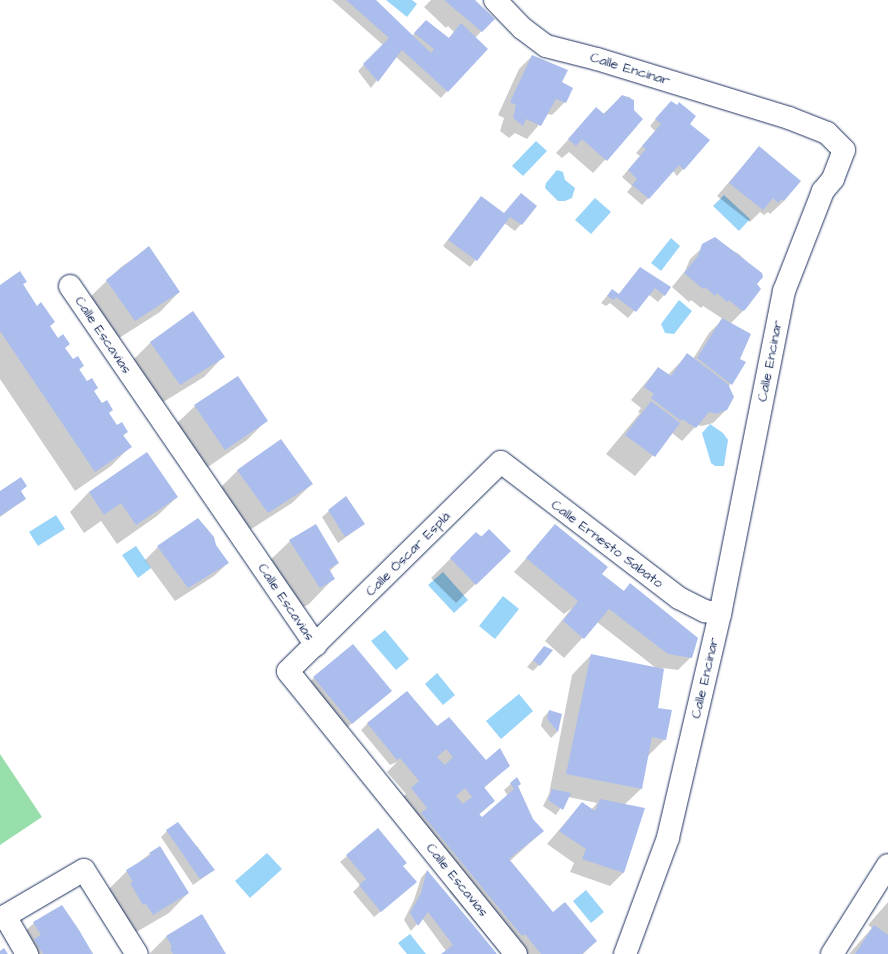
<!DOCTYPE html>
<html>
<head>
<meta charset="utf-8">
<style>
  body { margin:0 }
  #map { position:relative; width:888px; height:954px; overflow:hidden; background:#fff; font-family:"Architects Daughter",sans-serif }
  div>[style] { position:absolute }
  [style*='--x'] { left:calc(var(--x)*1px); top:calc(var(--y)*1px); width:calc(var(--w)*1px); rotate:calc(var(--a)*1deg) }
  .green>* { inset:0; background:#98deab }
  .water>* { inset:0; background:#99d4f9 }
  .shadow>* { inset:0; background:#0003 }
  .building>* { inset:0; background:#abbdec }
  .roads { filter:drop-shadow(0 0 1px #1b2f5e) drop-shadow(0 0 1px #1b2f5e) }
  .street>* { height:22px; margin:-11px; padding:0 11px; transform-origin:11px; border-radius:11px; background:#fff }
  .secondary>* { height:22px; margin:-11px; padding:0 11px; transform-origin:11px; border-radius:11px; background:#fff }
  span { translate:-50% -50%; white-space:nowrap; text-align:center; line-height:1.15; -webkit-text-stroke:3px #fff; paint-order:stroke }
  .street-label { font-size:14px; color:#1b2f5e }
</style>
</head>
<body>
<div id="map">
  <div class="green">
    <i style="clip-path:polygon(0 754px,42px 817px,0 845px)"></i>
  </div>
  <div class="water">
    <i style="clip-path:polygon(386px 0,412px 0,417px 4px,407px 17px)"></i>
    <i style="clip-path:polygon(536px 141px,547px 151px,523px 176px,512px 166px)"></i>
    <i style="clip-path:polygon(557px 170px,563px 172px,565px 180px,575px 188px,572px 198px,565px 201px,558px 201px,545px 188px,546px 183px)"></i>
    <i style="clip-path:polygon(724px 195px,750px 219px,739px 231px,713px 206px)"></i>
    <i style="clip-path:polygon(595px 198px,611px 212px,591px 234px,575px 220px)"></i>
    <i style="clip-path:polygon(671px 238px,680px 246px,661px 271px,651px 263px)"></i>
    <i style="clip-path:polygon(679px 300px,692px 311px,674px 334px,665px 333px,661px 324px)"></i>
    <i style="clip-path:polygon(710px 424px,723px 433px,728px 440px,724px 466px,715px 466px,711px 463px,702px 433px)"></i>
    <i style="clip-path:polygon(56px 515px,65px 529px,38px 546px,29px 532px)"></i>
    <i style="clip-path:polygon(136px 546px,151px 568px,138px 578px,122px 555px)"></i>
    <i style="clip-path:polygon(443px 572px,468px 600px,454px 613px,428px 585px)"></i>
    <i style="clip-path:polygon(503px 596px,519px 609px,495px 639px,479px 626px)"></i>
    <i style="clip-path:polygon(385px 630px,409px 659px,396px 670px,371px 641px)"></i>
    <i style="clip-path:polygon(437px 673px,455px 695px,443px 705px,425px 684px)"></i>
    <i style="clip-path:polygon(519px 694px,533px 711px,501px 739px,486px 721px)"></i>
    <i style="clip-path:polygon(267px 853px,282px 869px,250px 898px,235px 881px)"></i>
    <i style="clip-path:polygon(586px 890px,604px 912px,591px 923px,573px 901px)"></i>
    <i style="clip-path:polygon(410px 934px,426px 954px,407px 954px,398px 943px)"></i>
  </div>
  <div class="shadow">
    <i style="clip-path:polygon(332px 0,374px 0,412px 36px,419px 28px,448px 39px,454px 32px,448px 26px,446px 28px,424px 7px,431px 0,473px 0,493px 19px,475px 38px,447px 91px,441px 98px,395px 56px,371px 88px,358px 71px,383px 45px)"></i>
    <i style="clip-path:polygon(532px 56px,561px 83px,565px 102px,552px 115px,548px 114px,527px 139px,515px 133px,509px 138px,500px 131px,504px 118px,498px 115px,519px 69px)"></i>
    <i style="clip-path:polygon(623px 96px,630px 97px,634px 104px,633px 110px,642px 119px,593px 173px,569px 152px,562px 158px,556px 153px,596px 109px,603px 114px)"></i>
    <i style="clip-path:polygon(665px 108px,688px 124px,683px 169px,677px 176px,673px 171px,642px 205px,627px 192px,632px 186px,622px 177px,640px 156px,636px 153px,655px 131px,650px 126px)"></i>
    <i style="clip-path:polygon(759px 147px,784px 201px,770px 214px,768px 212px,764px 215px,760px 212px,750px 222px,717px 196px)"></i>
    <i style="clip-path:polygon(481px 197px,504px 214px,515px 201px,521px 224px,515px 231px,504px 223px,470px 267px,443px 246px)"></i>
    <i style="clip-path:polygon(712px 239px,739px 254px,762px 277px,755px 285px,744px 310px,730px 324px,739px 359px,729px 387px,726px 410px,713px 423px,702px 426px,697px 425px,682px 441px,672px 433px,635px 476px,606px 454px,640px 413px,638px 412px,641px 408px,631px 400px,658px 368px,668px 375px,687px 355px,693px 359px,709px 333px,723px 319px,703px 306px,701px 308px,691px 300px,689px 302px,672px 287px,685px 271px,690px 259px)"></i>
    <i style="clip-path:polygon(149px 248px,179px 292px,160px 312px,116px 340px,87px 300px,121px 267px)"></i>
    <i style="clip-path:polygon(634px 275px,670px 288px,658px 302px,648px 294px,628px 318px,610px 303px,606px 306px,601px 303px,612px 290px,618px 295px)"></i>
    <i style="clip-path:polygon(26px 282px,22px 285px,36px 307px,54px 322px,49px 327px,73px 361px,83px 366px,79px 370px,117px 426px,127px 432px,123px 436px,130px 447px,111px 466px,75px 491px,0 379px,0 286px)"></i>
    <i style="clip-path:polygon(151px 342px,223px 357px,204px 377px,160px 404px,131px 362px)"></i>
    <i style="clip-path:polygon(195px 406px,267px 420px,247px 440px,205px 469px,175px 425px)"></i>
    <i style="clip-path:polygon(147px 453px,177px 497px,157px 516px,117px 544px,101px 521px,84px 533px,70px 512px,89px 492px)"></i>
    <i style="clip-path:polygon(238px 470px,312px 484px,292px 503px,248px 531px,218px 490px)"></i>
    <i style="clip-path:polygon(0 492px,20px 492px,25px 499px,0 517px)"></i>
    <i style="clip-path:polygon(329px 511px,364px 524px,338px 543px,322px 517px)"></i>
    <i style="clip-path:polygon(198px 519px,228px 563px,214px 576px,175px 601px,145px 560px,158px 547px)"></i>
    <i style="clip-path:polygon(555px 526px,594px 581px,623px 592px,630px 585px,691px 657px,678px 670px,663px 668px,657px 708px,665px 739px,647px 757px,641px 789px,624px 805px,643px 809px,623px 873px,610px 886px,570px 872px,574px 863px,547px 844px,582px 803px,591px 810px,597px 803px,568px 797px,556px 815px,543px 806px,549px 794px,572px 675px,591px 655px,656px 668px,597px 622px,564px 658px,545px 641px,572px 608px,564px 614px,514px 572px)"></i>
    <i style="clip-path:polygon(476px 533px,509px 551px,456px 603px,431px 578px)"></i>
    <i style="clip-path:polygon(290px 541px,338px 563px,329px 572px,333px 579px,309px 604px,295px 612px,265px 565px)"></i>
    <i style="clip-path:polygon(544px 647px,539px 665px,533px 671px,527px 667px)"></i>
    <i style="clip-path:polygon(314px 678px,384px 697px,345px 729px,307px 684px)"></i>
    <i style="clip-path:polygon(549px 711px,560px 715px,557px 732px,551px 738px,541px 726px,543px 718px)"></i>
    <i style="clip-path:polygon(368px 723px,436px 726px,486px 761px,509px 766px,484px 788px,494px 801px,479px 815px,481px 819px,508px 796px,504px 790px,517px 778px,517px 786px,532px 820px,543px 831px,510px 861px,553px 913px,596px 941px,583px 954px,501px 954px,449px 891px,456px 885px,398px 802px,406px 794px,387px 772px,397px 762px,390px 765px,361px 730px)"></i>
    <i style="clip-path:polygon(167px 831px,195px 848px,197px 846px,214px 870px,193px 885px,161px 837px)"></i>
    <i style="clip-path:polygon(159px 847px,188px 893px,169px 913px,133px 934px,107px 891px,127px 871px)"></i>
    <i style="clip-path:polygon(347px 856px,402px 866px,409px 888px,374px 917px,353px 892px,360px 885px,340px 862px)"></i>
    <i style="clip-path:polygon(427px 871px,496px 954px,442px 954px,446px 951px,422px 918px,411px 931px,404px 920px,414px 900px,421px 878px)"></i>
    <i style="clip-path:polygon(888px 902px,888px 954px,849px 954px,872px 928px,868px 925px)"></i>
    <i style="clip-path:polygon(62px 906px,93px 954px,22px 954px,20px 936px,34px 923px)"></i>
    <i style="clip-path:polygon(202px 916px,225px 954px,149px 954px,166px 937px)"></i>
  </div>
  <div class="building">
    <i style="clip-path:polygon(346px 0,376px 0,431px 53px,434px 49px,414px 33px,426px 20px,449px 38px,461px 23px,488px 49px,448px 92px,402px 50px,378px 82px,363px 64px,389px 38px)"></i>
    <i style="clip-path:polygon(444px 0,475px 0,495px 19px,482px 32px)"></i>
    <i style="clip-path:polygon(532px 55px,568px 70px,562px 82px,573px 88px,566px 103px,556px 99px,541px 126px,526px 119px,523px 126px,513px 118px,516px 105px,510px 102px)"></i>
    <i style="clip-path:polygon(622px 95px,634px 100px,634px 110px,643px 119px,607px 161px,582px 139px,576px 146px,568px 139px,596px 107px,604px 114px)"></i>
    <i style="clip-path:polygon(671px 101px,677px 105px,679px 102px,696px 116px,690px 124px,710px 140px,684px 170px,679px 165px,649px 199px,632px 185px,637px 179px,628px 170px,646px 149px,642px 146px,661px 124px,655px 119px)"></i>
    <i style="clip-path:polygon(759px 146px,801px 181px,784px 201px,781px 199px,778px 203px,773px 198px,763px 210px,729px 183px)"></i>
    <i style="clip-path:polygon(521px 193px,537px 206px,522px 225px,510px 217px,477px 261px,448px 240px,481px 196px,504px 213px)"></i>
    <i style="clip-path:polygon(715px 237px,762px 273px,763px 277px,757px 284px,761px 289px,745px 310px,742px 311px,729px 300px,727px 302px,717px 293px,715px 296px,705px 287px,703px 289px,684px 273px,698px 256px,702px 244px)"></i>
    <i style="clip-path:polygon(149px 246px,180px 292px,135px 321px,106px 280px)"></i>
    <i style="clip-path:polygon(640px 267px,671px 287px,665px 296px,655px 288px,636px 312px,616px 297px,614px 300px,607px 296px,612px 289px,619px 294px)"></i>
    <i style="clip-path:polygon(20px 271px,27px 282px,23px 284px,37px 306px,41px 302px,55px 322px,50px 326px,58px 338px,63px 334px,70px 344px,65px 348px,73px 359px,78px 356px,84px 366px,79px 369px,87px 381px,92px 378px,98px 388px,94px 391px,102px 403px,107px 400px,113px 410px,109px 413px,117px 425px,122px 422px,128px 432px,123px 435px,132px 447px,95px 472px,0 331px,0 285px)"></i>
    <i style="clip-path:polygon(193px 311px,225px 357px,180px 385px,150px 342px)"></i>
    <i style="clip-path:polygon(722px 318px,751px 334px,740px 359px,746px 362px,732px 385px,697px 358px)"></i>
    <i style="clip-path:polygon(687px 353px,728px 384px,734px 397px,727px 410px,716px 414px,709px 412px,696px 428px,682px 419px,681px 421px,651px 398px,654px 394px,644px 387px,658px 367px,671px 376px)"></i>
    <i style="clip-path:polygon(238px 376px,268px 421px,225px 450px,194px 405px)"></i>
    <i style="clip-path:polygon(651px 401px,680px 423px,655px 457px,625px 435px)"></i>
    <i style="clip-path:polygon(281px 439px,313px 484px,268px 513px,237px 470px)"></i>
    <i style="clip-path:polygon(147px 452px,178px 497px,136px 525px,121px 503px,104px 515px,89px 492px)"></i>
    <i style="clip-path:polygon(21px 477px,27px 486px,21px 491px,26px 499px,0 516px,0 491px)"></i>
    <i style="clip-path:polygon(346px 496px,365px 524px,345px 537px,328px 510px)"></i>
    <i style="clip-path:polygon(198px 518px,214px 537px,216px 545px,229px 563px,188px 588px,157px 546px)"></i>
    <i style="clip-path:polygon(316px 524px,339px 563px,329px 569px,335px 579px,320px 588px,289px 540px)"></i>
    <i style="clip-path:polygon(555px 524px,608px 567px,602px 574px,624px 591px,630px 583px,698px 638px,692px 658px,668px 654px,609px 609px,584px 639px,563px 621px,578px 601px,526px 558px)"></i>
    <i style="clip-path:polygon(489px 529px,511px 551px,476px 585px,450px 558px,476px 532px,481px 537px)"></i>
    <i style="clip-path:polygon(353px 644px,392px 691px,352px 724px,313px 677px)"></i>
    <i style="clip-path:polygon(544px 646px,553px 650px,540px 666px,533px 660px)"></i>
    <i style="clip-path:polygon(591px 654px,664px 669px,658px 708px,672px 710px,666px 740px,652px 737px,642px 789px,566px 774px)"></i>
    <i style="clip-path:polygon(evenodd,407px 691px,437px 726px,449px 717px,486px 760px,500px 748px,510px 766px,484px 787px,495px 801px,479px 814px,482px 817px,514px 789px,510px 783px,517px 777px,521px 784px,518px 786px,533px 819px,544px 831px,509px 859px,553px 912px,565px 902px,597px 941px,582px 954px,541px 954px,525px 934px,522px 936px,421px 813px,427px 808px,411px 788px,419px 781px,400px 758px,397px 760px,367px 723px,407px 691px,446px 749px,453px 757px,445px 765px,437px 757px,446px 749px,407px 691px,465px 788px,472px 797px,463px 804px,456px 796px,465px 788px)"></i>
    <i style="clip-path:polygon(549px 710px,562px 714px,558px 732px,547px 719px)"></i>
    <i style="clip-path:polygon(552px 789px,571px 793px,563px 810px,548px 800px)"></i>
    <i style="clip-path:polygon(600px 799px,645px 808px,624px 873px,582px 859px,586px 849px,559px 831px,582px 802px,595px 811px)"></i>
    <i style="clip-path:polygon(178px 822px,215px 870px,200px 879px,166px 830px)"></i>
    <i style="clip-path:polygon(378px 828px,407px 863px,403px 866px,417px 882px,381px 912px,359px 885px,366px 879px,346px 855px)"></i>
    <i style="clip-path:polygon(160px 846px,189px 893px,153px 915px,146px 904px,143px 905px,130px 883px,133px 882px,126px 870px,151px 855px,149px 853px)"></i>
    <i style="clip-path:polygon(427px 870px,475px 927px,497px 954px,441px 954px,453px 945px,428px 912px,418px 926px,410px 913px,421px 893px)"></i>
    <i style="clip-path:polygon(62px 905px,79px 930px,93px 954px,43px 954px,34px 939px,41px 935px,33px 922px)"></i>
    <i style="clip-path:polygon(202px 914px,226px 954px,173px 954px,170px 949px,172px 947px,166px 936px)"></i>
    <i style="clip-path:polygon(874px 925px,888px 935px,888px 954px,855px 954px)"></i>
    <i style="clip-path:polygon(4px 948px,8px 954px,0 954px,0 951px)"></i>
  </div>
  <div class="roads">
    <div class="street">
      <i style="--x:495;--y:0;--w:39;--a:46"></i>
      <i style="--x:522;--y:28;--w:30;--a:37"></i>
      <i style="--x:546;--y:46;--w:53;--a:14.3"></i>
      <i style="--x:597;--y:59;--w:201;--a:17.1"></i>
      <i style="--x:789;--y:118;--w:41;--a:21.5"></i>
      <i style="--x:827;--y:133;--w:24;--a:45"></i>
      <i style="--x:844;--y:150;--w:31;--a:111"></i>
      <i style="--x:833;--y:179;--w:16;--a:130"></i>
      <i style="--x:823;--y:191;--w:107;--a:111.3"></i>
      <i style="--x:784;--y:291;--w:329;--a:101.2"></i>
      <i style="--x:720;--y:614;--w:230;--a:103.1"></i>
      <i style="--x:668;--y:838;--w:124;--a:110.3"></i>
      <i style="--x:70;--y:286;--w:435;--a:55.6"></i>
      <i style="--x:5;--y:916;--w:44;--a:59.9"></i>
      <i style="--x:516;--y:954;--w:363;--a:-128.9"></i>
      <i style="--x:288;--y:671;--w:298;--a:-44.5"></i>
      <i style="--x:501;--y:462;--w:224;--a:37.4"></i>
      <i style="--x:679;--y:598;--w:29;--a:27"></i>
      <i style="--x:705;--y:611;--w:15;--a:11"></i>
    </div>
    <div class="secondary">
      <i style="--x:0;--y:919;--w:97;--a:-30.3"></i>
      <i style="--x:84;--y:870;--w:99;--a:57.8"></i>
      <i style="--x:832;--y:954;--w:105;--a:-57.8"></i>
    </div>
  </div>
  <div class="street-label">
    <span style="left:630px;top:69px;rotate:17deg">Calle Encinar</span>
    <span style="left:103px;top:335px;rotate:56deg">Calle Escavias</span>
    <span style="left:770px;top:361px;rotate:-79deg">Calle Encinar</span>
    <span style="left:607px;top:544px;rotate:37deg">Calle Ernesto Sabato</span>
    <span style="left:408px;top:554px;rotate:-45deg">Calle Óscar Esplá</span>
    <span style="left:286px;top:602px;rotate:56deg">Calle Escavias</span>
    <span style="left:705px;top:678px;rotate:-77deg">Calle Encinar</span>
    <span style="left:457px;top:880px;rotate:51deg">Calle Escavias</span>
  </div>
</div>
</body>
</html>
